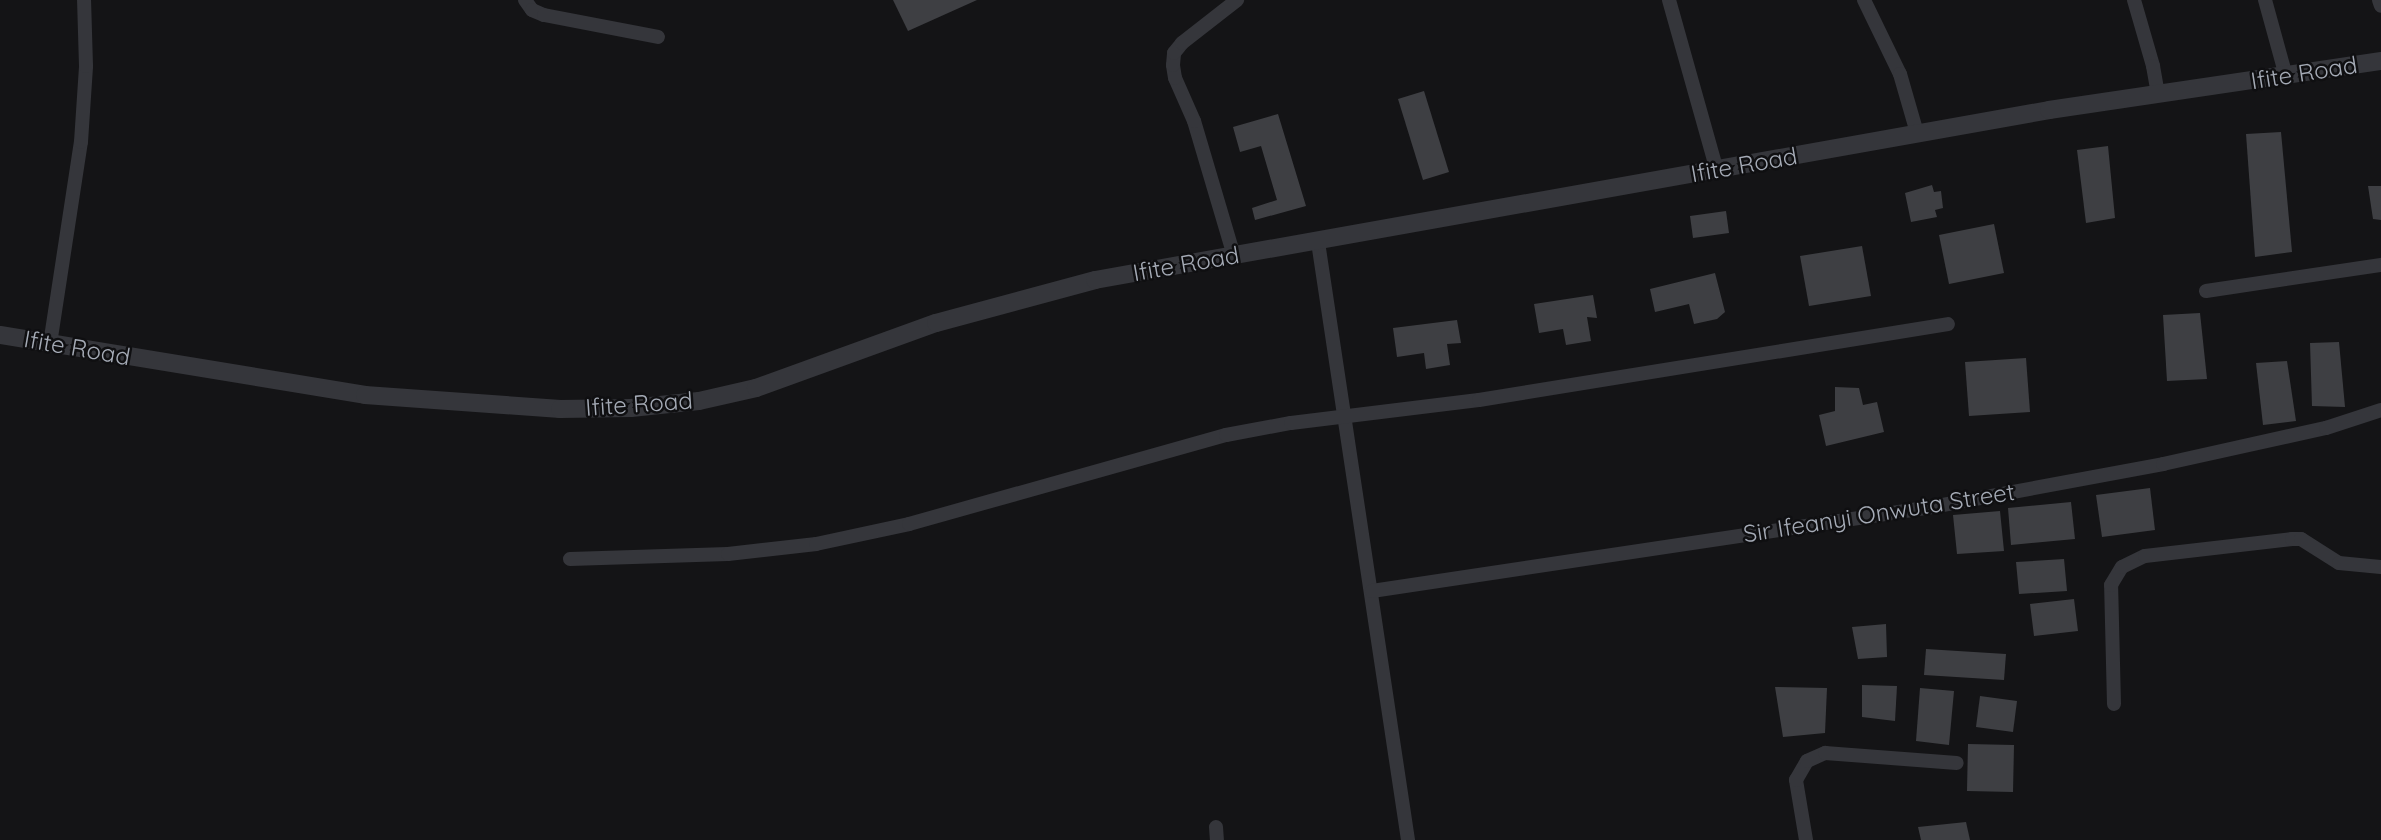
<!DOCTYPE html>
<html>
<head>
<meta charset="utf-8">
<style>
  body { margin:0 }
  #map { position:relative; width:2381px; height:840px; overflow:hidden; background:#141416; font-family:Quicksand,sans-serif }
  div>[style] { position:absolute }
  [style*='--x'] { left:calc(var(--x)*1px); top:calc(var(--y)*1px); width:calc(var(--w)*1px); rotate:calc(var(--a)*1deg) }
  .building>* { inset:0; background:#3e3f43 }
  .minor>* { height:14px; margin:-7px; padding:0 7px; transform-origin:7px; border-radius:7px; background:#35363b }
  .tertiary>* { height:18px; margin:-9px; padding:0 9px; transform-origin:9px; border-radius:9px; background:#35363b }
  span { translate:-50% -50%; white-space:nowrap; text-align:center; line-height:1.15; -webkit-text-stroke:5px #0f0f11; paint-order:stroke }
  .street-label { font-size:24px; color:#a5abb6 }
</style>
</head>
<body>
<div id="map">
  <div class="building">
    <i style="clip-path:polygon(893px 0,977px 0,908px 31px)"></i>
    <i style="clip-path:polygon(1424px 91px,1449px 172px,1423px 180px,1398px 99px)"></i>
    <i style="clip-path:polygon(1278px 114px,1306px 206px,1255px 220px,1252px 208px,1277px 200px,1261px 146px,1240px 152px,1233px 127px)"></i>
    <i style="clip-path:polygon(2281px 132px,2292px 252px,2255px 257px,2246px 134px)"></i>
    <i style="clip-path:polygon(2108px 146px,2115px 218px,2086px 223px,2077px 150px)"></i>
    <i style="clip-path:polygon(1932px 185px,1934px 192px,1941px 191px,1943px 208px,1935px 210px,1937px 217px,1911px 222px,1905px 193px)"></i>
    <i style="clip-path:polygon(2368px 186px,2381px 186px,2381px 220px,2373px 219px)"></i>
    <i style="clip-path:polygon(1726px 211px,1729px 233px,1693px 238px,1690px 216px)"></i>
    <i style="clip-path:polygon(1994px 224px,2004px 273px,1949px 284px,1939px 235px)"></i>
    <i style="clip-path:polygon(1862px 246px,1871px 296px,1809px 306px,1800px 256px)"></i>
    <i style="clip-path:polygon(1715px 273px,1725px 312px,1717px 319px,1694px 324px,1689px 304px,1655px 312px,1650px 289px)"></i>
    <i style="clip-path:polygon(1593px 295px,1597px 318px,1587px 317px,1591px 341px,1566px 345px,1563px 329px,1539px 333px,1534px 304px)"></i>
    <i style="clip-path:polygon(2200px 313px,2207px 379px,2167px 381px,2163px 315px)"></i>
    <i style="clip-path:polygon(1457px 320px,1461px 343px,1447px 344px,1450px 365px,1426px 369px,1424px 353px,1397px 357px,1393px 328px)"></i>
    <i style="clip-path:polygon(2339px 342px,2345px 407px,2312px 406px,2310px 343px)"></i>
    <i style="clip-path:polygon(2026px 358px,2030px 412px,1969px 416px,1965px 362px)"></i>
    <i style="clip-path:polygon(2287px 361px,2296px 421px,2263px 425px,2256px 363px)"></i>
    <i style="clip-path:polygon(1835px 387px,1859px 388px,1863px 405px,1877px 402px,1884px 432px,1826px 446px,1819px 415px,1835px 411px)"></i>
    <i style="clip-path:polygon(2150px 488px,2155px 530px,2102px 537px,2096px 495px)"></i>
    <i style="clip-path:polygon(2071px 502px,2075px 539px,2011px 545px,2008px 508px)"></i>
    <i style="clip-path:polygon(2000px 511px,2004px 551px,1957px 554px,1953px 515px)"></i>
    <i style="clip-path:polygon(2064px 559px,2067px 591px,2019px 594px,2016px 562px)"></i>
    <i style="clip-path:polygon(2074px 599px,2078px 631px,2034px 636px,2030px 604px)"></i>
    <i style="clip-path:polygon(1886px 624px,1887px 657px,1858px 659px,1852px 627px)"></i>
    <i style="clip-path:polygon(1926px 649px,2006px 654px,2004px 680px,1924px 675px)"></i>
    <i style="clip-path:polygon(1862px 685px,1897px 686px,1895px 721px,1862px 717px)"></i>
    <i style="clip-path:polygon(1775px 687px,1827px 688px,1825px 733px,1783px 737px)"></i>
    <i style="clip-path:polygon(1920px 688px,1954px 691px,1949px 745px,1916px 741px)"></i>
    <i style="clip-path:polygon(1980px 696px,2017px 701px,2013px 732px,1976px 727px)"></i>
    <i style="clip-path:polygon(1968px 744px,2014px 745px,2013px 792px,1967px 791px)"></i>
    <i style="clip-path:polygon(1966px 822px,1970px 840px,1921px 840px,1918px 827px)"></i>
  </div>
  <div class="minor">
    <i style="--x:525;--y:0;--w:12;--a:55"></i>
    <i style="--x:532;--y:10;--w:13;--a:23"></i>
    <i style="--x:544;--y:15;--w:116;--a:10.9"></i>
    <i style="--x:1669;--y:0;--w:178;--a:74.3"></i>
    <i style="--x:1864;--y:0;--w:82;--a:64.1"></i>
    <i style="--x:1900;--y:74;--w:61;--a:73.9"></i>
    <i style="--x:2134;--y:0;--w:69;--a:73.9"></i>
    <i style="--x:2153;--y:66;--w:29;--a:80"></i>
    <i style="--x:2265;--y:0;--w:79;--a:74.6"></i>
    <i style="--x:2379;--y:0;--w:6;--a:72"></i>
    <i style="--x:1318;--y:242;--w:605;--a:81.44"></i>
    <i style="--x:1234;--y:256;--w:141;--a:-106.5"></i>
    <i style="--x:1194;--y:121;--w:47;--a:-113.8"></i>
    <i style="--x:1175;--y:78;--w:13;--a:-99"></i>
    <i style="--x:1173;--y:65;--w:12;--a:-85"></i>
    <i style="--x:1174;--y:53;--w:13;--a:-51"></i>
    <i style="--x:1182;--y:43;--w:70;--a:-38"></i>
    <i style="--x:2206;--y:291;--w:177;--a:-8.5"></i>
    <i style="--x:50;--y:344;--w:204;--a:-81.3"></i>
    <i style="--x:81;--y:142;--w:76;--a:-86.2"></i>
    <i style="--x:86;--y:66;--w:66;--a:-91.7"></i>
    <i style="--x:570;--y:559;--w:158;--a:-1.8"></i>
    <i style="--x:728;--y:554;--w:89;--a:-6.5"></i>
    <i style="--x:816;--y:544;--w:95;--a:-12.1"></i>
    <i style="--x:909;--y:524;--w:329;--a:-15.7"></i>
    <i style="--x:1226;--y:435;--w:66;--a:-10.5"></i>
    <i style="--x:1291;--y:423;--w:189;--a:-7"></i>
    <i style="--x:1479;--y:400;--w:475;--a:-9.2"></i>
    <i style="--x:1372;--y:591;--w:566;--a:-8.53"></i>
    <i style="--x:1932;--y:507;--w:235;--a:-10.5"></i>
    <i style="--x:2163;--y:464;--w:167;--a:-12.5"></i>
    <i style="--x:2326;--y:428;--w:58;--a:-18.1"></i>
    <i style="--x:2114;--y:704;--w:119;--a:-91.4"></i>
    <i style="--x:2111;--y:585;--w:21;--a:-59"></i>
    <i style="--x:2122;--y:567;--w:25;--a:-26"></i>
    <i style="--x:2145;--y:556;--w:148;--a:-6.6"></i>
    <i style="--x:2292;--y:539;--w:9;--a:0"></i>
    <i style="--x:2301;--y:539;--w:45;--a:32.3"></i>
    <i style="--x:2339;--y:563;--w:42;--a:5.4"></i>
    <i style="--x:1216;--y:827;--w:13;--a:86"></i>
    <i style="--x:1806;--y:840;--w:61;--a:-99.5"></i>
    <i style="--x:1796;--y:780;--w:22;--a:-60"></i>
    <i style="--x:1807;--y:761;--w:20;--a:-24"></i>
    <i style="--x:1825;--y:753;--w:132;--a:4.3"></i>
  </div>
  <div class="tertiary">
    <i style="--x:0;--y:335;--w:370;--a:9.3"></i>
    <i style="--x:365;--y:395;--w:196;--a:4.1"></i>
    <i style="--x:560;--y:409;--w:71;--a:-0.8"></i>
    <i style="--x:631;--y:408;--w:68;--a:-5.9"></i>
    <i style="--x:699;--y:401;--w:58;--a:-12.8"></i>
    <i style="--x:756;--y:388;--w:191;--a:-19.9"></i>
    <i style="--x:936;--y:323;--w:165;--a:-15.1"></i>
    <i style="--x:1095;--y:280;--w:969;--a:-10.1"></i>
    <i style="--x:2049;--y:110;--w:336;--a:-8.4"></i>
  </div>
  <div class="street-label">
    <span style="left:2304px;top:73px;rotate:-9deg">Ifite Road</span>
    <span style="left:1744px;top:165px;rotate:-10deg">Ifite Road</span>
    <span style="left:1186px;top:264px;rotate:-10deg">Ifite Road</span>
    <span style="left:77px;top:348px;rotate:10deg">Ifite Road</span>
    <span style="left:639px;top:404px;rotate:-4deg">Ifite Road</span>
    <span style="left:1879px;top:513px;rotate:-9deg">Sir Ifeanyi Onwuta Street</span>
  </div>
</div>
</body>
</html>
